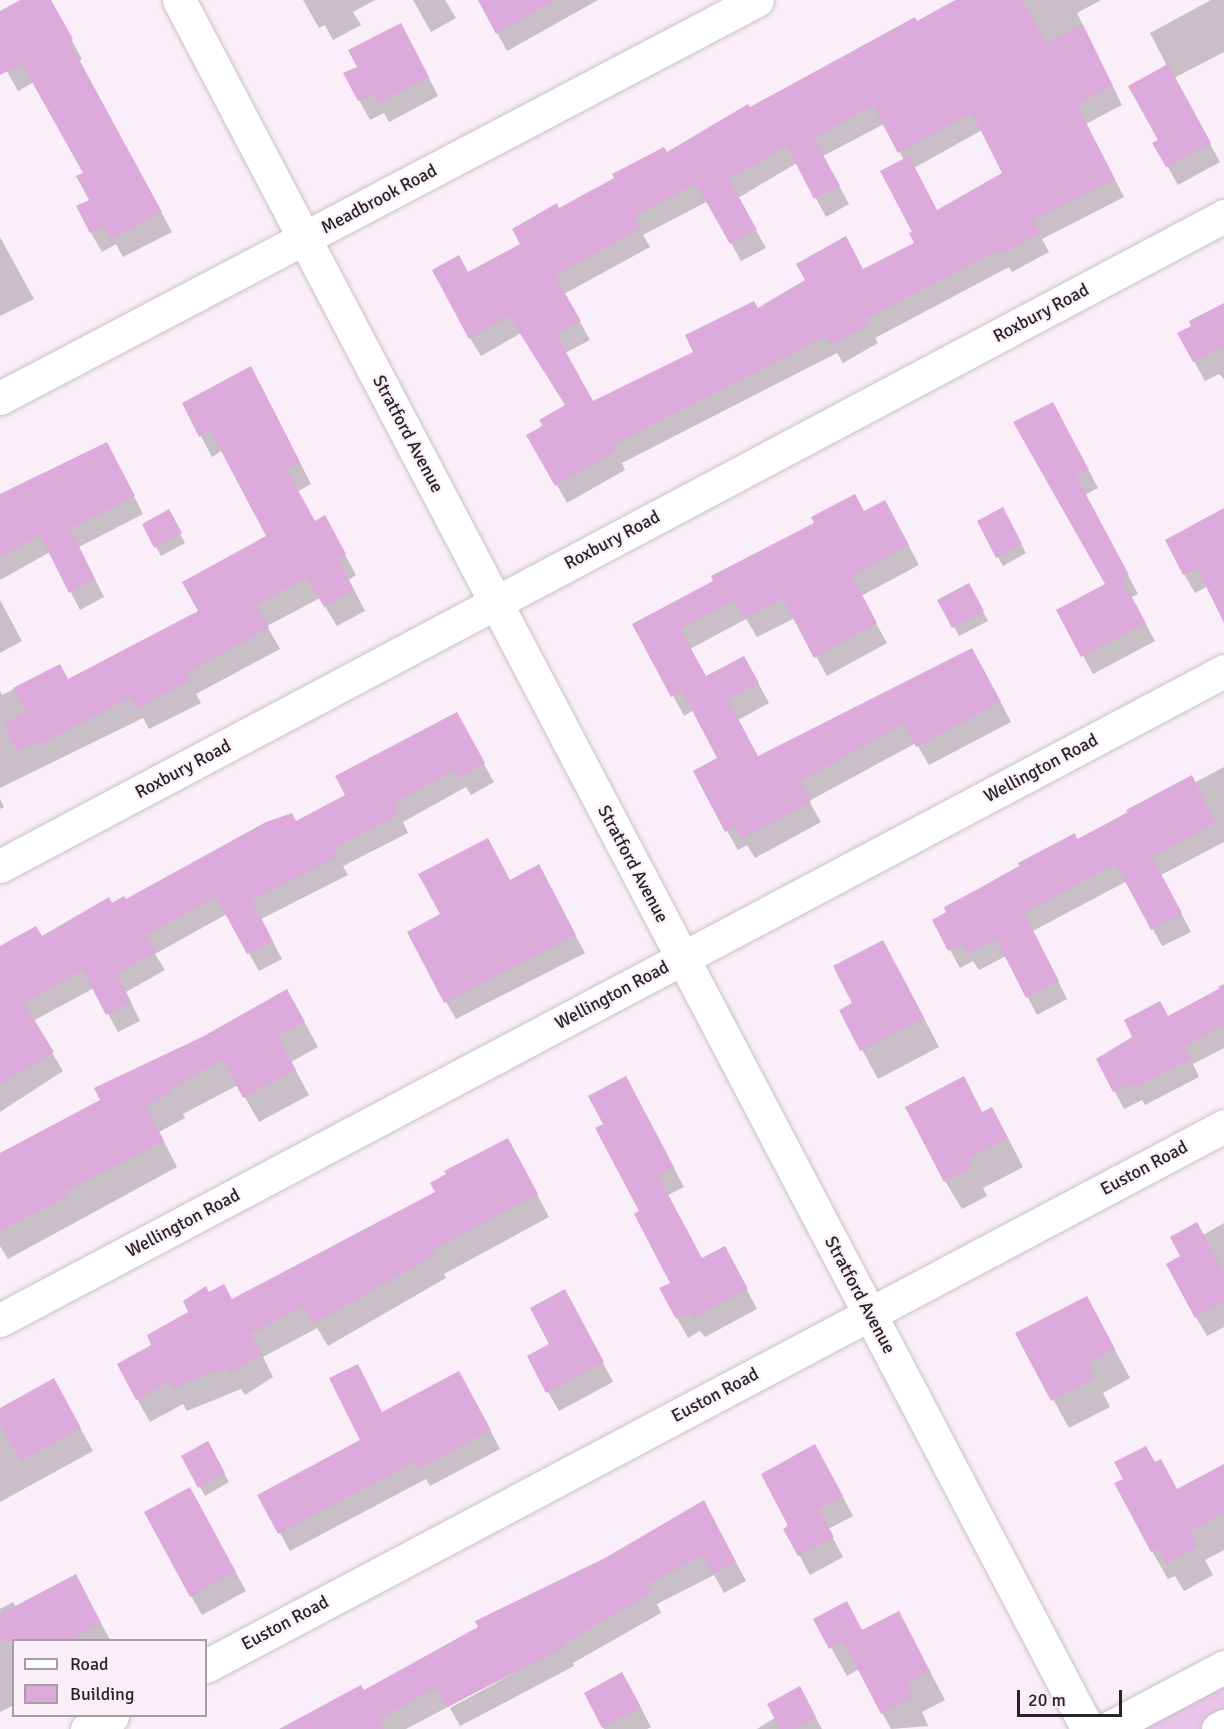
<!DOCTYPE html>
<html>
<head>
<meta charset="utf-8">
<style>
  body { margin:0 }
  #map { position:relative; width:1224px; height:1729px; overflow:hidden; background:#faeff9; font-family:Signika,sans-serif }
  div>[style] { position:absolute }
  [style*='--x'] { left:calc(var(--x)*1px); top:calc(var(--y)*1px); width:calc(var(--w)*1px); rotate:calc(var(--a)*1deg) }
  .green>* { inset:0; background:#ebc4ea }
  .shadow>* { inset:0; background:#0003 }
  .building>* { inset:0; background:#dcaadb }
  .roads { filter:drop-shadow(0 0 2px #cac0ca) drop-shadow(0 0 2px #cac0ca) }
  .minor>* { height:33px; margin:-16.5px; padding:0 16.5px; transform-origin:16.5px; border-radius:16.5px; background:#fff }
  .major>* { height:33px; margin:-16.5px; padding:0 16.5px; transform-origin:16.5px; border-radius:16.5px; background:#fff }
  span { translate:-50% -50%; white-space:nowrap; text-align:center; line-height:1.15; -webkit-text-stroke:4.5px #faeff9; paint-order:stroke }
  .street-label { font-size:18px; color:#272326 }
  .legend { position:absolute; left:12px; top:1639px; width:195px; height:78px; box-sizing:border-box; background:#faeff9; border:2px solid #a69da5; margin:0; padding:8px 10px; list-style:none; font-size:18px; color:#272326 }
  .legend li { display:flex; align-items:center; gap:12px; height:30px }
  .legend b { width:30px; border:2px solid #a69da5 }
  .scale { position:absolute; left:1017px; top:1690px; width:105px; height:27px; box-sizing:border-box; border:3px solid #272326; border-top:0; padding-left:8px; font-size:18px; line-height:21px; white-space:nowrap; color:#272326; -webkit-text-stroke:4px #faeff9; paint-order:stroke }
</style>
</head>
<body>
<div id="map">
  <div class="green">
    <i style="clip-path:polygon(1224px 1675px,1224px 1729px,1124px 1729px)"></i>
  </div>
  <div class="shadow">
    <i style="clip-path:polygon(23px 0,50px 0,82px 59px,79px 61px,172px 232px,123px 257px,116px 244px,102px 252px,91px 233px,78px 207px,91px 201px,85px 173px,34px 82px,18px 91px,0 59px,0 13px)"></i>
    <i style="clip-path:polygon(303px 0,375px 0,353px 12px,361px 25px,333px 40px,325px 25px,319px 28px)"></i>
    <i style="clip-path:polygon(413px 0,445px 0,456px 18px,431px 32px)"></i>
    <i style="clip-path:polygon(480px 0,598px 0,507px 51px)"></i>
    <i style="clip-path:polygon(evenodd,960px 0,1101px 0,1077px 13px,1122px 105px,1086px 124px,1124px 197px,1042px 239px,1049px 252px,1012px 272px,1009px 267px,875px 338px,878px 343px,843px 363px,837px 353px,622px 463px,625px 470px,567px 503px,529px 436px,566px 406px,521px 333px,481px 356px,470px 338px,468px 274px,522px 245px,559px 210px,960px 0,884px 124px,904px 160px,916px 243px,863px 270px,757px 310px,695px 352px,593px 403px,565px 353px,590px 340px,564px 294px,650px 247px,643px 235px,708px 201px,741px 261px,766px 248px,738px 198px,797px 163px,826px 217px,849px 204px,823px 156px,884px 124px,960px 0,982px 130px,1004px 174px,937px 211px,914px 168px,982px 130px)"></i>
    <i style="clip-path:polygon(1211px 0,1224px 0,1224px 52px,1174px 78px,1220px 162px,1178px 185px,1154px 143px,1160px 140px,1167px 66px,1150px 33px)"></i>
    <i style="clip-path:polygon(412px 44px,438px 96px,389px 122px,384px 113px,370px 120px,345px 74px)"></i>
    <i style="clip-path:polygon(0 237px,34px 299px,0 316px)"></i>
    <i style="clip-path:polygon(1224px 305px,1224px 379px,1219px 374px,1205px 381px,1179px 334px)"></i>
    <i style="clip-path:polygon(262px 388px,311px 484px,297px 492px,315px 523px,336px 538px,356px 575px,349px 580px,365px 611px,337px 626px,320px 598px,267px 626px,280px 649px,196px 694px,201px 703px,149px 729px,143px 718px,0 788px,0 691px,2px 695px,60px 666px,68px 681px,200px 612px,268px 537px,223px 450px,212px 457px,184px 404px)"></i>
    <i style="clip-path:polygon(1063px 422px,1098px 488px,1085px 495px,1138px 594px,1131px 597px,1155px 641px,1093px 674px,1058px 610px,1107px 584px,1015px 423px)"></i>
    <i style="clip-path:polygon(116px 461px,143px 514px,79px 547px,104px 597px,80px 610px,50px 552px,0 580px,0 496px,31px 479px,32px 482px)"></i>
    <i style="clip-path:polygon(1002px 509px,1026px 553px,1003px 566px,979px 522px)"></i>
    <i style="clip-path:polygon(1224px 510px,1224px 602px,1208px 586px,1195px 593px,1184px 574px)"></i>
    <i style="clip-path:polygon(168px 511px,185px 543px,161px 556px,144px 525px)"></i>
    <i style="clip-path:polygon(864px 513px,896px 522px,919px 565px,861px 596px,887px 643px,827px 676px,795px 618px,757px 637px,746px 619px,690px 649px,706px 678px,755px 677px,769px 703px,738px 720px,758px 758px,983px 669px,1011px 722px,929px 765px,916px 743px,809px 801px,821px 822px,755px 858px,747px 845px,738px 850px,727px 831px,719px 759px,694px 710px,684px 716px,634px 624px)"></i>
    <i style="clip-path:polygon(969px 585px,988px 621px,959px 636px,939px 601px)"></i>
    <i style="clip-path:polygon(0 600px,22px 641px,0 653px)"></i>
    <i style="clip-path:polygon(456px 714px,494px 782px,471px 795px,466px 787px,403px 822px,408px 833px,343px 866px,348px 875px,261px 919px,282px 959px,259px 971px,227px 914px,155px 954px,165px 970px,126px 992px,140px 1021px,118px 1032px,94px 988px,33px 1021px,63px 1071px,0 1112px,0 948px,42px 938px,296px 822px,347px 795px)"></i>
    <i style="clip-path:polygon(1224px 767px,1224px 842px,1161px 875px,1191px 932px,1162px 946px,1127px 881px,1033px 931px,1067px 999px,1037px 1015px,1006px 956px,979px 970px,973px 961px,960px 968px,934px 921px,948px 913px,946px 907px,1074px 835px,1077px 840px,1191px 777px,1194px 783px)"></i>
    <i style="clip-path:polygon(0 799px,4px 807px,0 809px)"></i>
    <i style="clip-path:polygon(546px 881px,585px 953px,456px 1019px,446px 1002px,510px 882px)"></i>
    <i style="clip-path:polygon(899px 970px,939px 1047px,878px 1079px,841px 1011px)"></i>
    <i style="clip-path:polygon(1224px 984px,1224px 1048px,1193px 1064px,1199px 1077px,1145px 1105px,1142px 1100px,1124px 1109px,1098px 1060px,1220px 990px,1218px 987px)"></i>
    <i style="clip-path:polygon(301px 1016px,318px 1047px,291px 1062px,309px 1095px,259px 1122px,238px 1085px,183px 1114px,185px 1118px,159px 1132px,177px 1167px,8px 1259px,0 1246px,0 1154px)"></i>
    <i style="clip-path:polygon(963px 1078px,983px 1113px,1008px 1138px,1023px 1167px,983px 1188px,987px 1196px,962px 1209px,945px 1181px)"></i>
    <i style="clip-path:polygon(636px 1097px,684px 1187px,668px 1195px,702px 1260px,735px 1267px,757px 1309px,705px 1337px,700px 1331px,688px 1338px,661px 1289px,672px 1283px,641px 1212px)"></i>
    <i style="clip-path:polygon(520px 1162px,549px 1217px,444px 1274px,446px 1278px,328px 1346px,317px 1328px,263px 1357px,273px 1377px,245px 1395px,241px 1389px,187px 1411px,183px 1404px,150px 1422px,137px 1399px,153px 1345px,208px 1294px,232px 1301px)"></i>
    <i style="clip-path:polygon(1224px 1223px,1224px 1327px,1207px 1336px,1196px 1317px,1182px 1256px,1203px 1235px)"></i>
    <i style="clip-path:polygon(575px 1310px,613px 1382px,559px 1411px,548px 1392px,551px 1345px)"></i>
    <i style="clip-path:polygon(1102px 1326px,1130px 1378px,1103px 1393px,1110px 1407px,1069px 1428px,1017px 1334px)"></i>
    <i style="clip-path:polygon(358px 1366px,382px 1413px,469px 1390px,500px 1449px,430px 1486px,426px 1479px,290px 1551px,259px 1495px,362px 1440px)"></i>
    <i style="clip-path:polygon(53px 1380px,93px 1451px,0 1502px,0 1410px)"></i>
    <i style="clip-path:polygon(207px 1443px,229px 1482px,205px 1496px,183px 1457px)"></i>
    <i style="clip-path:polygon(1155px 1464px,1178px 1491px,1224px 1468px,1224px 1550px,1205px 1560px,1213px 1575px,1184px 1591px,1175px 1576px,1168px 1579px,1152px 1551px)"></i>
    <i style="clip-path:polygon(826px 1465px,853px 1516px,828px 1529px,843px 1557px,810px 1575px,785px 1529px)"></i>
    <i style="clip-path:polygon(200px 1508px,246px 1591px,202px 1615px,191px 1596px)"></i>
    <i style="clip-path:polygon(714px 1521px,746px 1581px,724px 1593px,714px 1575px,657px 1604px,661px 1613px,573px 1663px,574px 1666px,460px 1726px,450px 1708px,571px 1642px,406px 1729px,309px 1729px,363px 1692px)"></i>
    <i style="clip-path:polygon(13px 1602px,16px 1607px,91px 1604px,110px 1640px,14px 1640px,14px 1705px,0 1712px,0 1609px)"></i>
    <i style="clip-path:polygon(815px 1619px,914px 1641px,945px 1700px,922px 1712px,928px 1726px,891px 1729px,859px 1669px,847px 1676px)"></i>
    <i style="clip-path:polygon(633px 1693px,651px 1727px,647px 1729px,604px 1729px,586px 1694px)"></i>
    <i style="clip-path:polygon(810px 1707px,822px 1729px,757px 1729px,776px 1717px)"></i>
  </div>
  <div class="building">
    <i style="clip-path:polygon(20px 0,51px 0,73px 39px,69px 41px,162px 212px,110px 239px,104px 226px,90px 233px,76px 206px,89px 200px,76px 176px,83px 173px,22px 64px,0 75px,0 11px)"></i>
    <i style="clip-path:polygon(478px 0,555px 0,496px 34px)"></i>
    <i style="clip-path:polygon(evenodd,955px 0,1022px 0,1046px 43px,1083px 25px,1113px 86px,1077px 105px,1115px 179px,1033px 220px,1040px 233px,1000px 255px,998px 250px,866px 319px,869px 325px,831px 345px,826px 336px,613px 445px,616px 451px,555px 486px,526px 435px,543px 426px,539px 420px,565px 405px,509px 316px,469px 339px,432px 270px,459px 255px,468px 272px,520px 244px,512px 229px,557px 203px,559px 208px,614px 178px,612px 174px,664px 147px,667px 152px,748px 104px,750px 107px,915px 17px,917px 21px,955px 0,873px 106px,898px 153px,972px 113px,1002px 173px,937px 210px,909px 156px,880px 171px,912px 232px,909px 233px,914px 243px,863px 269px,846px 236px,796px 264px,805px 280px,758px 308px,754px 301px,685px 335px,693px 352px,593px 401px,556px 334px,581px 321px,555px 276px,641px 228px,634px 216px,696px 184px,730px 244px,757px 230px,729px 179px,787px 146px,814px 199px,840px 186px,814px 138px,873px 106px)"></i>
    <i style="clip-path:polygon(401px 23px,429px 77px,377px 104px,372px 95px,358px 101px,343px 73px,357px 67px,348px 50px)"></i>
    <i style="clip-path:polygon(1168px 64px,1211px 143px,1166px 167px,1152px 143px,1158px 140px,1128px 86px)"></i>
    <i style="clip-path:polygon(1224px 303px,1224px 347px,1193px 362px,1177px 333px,1191px 326px,1189px 321px)"></i>
    <i style="clip-path:polygon(251px 366px,300px 462px,287px 470px,315px 521px,325px 515px,346px 554px,338px 559px,354px 590px,324px 607px,307px 578px,256px 605px,269px 628px,186px 673px,190px 681px,136px 709px,130px 698px,36px 746px,34px 743px,17px 751px,3px 724px,26px 712px,13px 688px,60px 664px,68px 679px,198px 611px,182px 582px,266px 536px,210px 430px,199px 437px,182px 403px)"></i>
    <i style="clip-path:polygon(1053px 402px,1089px 470px,1076px 476px,1129px 575px,1122px 579px,1146px 623px,1081px 657px,1056px 610px,1105px 584px,1013px 422px)"></i>
    <i style="clip-path:polygon(107px 442px,135px 496px,70px 529px,95px 579px,69px 593px,40px 535px,0 557px,0 494px)"></i>
    <i style="clip-path:polygon(855px 494px,864px 511px,885px 500px,909px 545px,852px 576px,877px 623px,814px 658px,783px 599px,744px 618px,735px 600px,680px 629px,706px 676px,744px 656px,759px 683px,728px 700px,758px 756px,972px 648px,1001px 702px,916px 747px,904px 724px,800px 781px,811px 802px,742px 839px,735px 826px,725px 832px,693px 771px,717px 758px,682px 691px,671px 697px,632px 624px,713px 581px,711px 576px,814px 523px,811px 517px)"></i>
    <i style="clip-path:polygon(1003px 507px,1022px 544px,996px 558px,977px 521px)"></i>
    <i style="clip-path:polygon(1224px 508px,1224px 623px,1197px 568px,1183px 575px,1165px 540px)"></i>
    <i style="clip-path:polygon(169px 509px,182px 533px,154px 548px,142px 524px)"></i>
    <i style="clip-path:polygon(969px 583px,984px 611px,952px 628px,937px 600px)"></i>
    <i style="clip-path:polygon(457px 712px,485px 763px,459px 778px,455px 770px,394px 803px,399px 814px,334px 848px,339px 856px,252px 900px,273px 941px,247px 954px,216px 897px,146px 935px,156px 952px,117px 974px,131px 1002px,106px 1015px,83px 970px,24px 1003px,54px 1052px,0 1085px,0 946px,36px 926px,42px 936px,109px 897px,112px 903px,124px 896px,126px 899px,266px 822px,292px 813px,296px 821px,345px 795px,335px 776px)"></i>
    <i style="clip-path:polygon(1192px 775px,1216px 823px,1152px 857px,1182px 913px,1151px 930px,1116px 864px,1024px 913px,1059px 981px,1026px 998px,996px 939px,968px 953px,962px 944px,948px 951px,932px 920px,946px 912px,944px 907px,1020px 867px,1018px 863px,1075px 833px,1077px 839px,1128px 813px,1126px 810px)"></i>
    <i style="clip-path:polygon(488px 838px,510px 880px,539px 864px,576px 935px,444px 1003px,407px 932px,440px 914px,418px 874px)"></i>
    <i style="clip-path:polygon(883px 940px,924px 1018px,860px 1051px,839px 1010px,852px 1003px,833px 966px)"></i>
    <i style="clip-path:polygon(1224px 986px,1224px 1025px,1184px 1046px,1191px 1059px,1134px 1088px,1131px 1083px,1113px 1092px,1096px 1059px,1132px 1037px,1124px 1020px,1160px 1001px,1168px 1016px)"></i>
    <i style="clip-path:polygon(287px 989px,305px 1022px,278px 1036px,296px 1070px,243px 1098px,223px 1060px,170px 1089px,172px 1093px,146px 1106px,164px 1141px,66px 1191px,69px 1196px,0 1231px,0 1153px,100px 1100px,94px 1088px,202px 1037px)"></i>
    <i style="clip-path:polygon(626px 1076px,674px 1167px,658px 1176px,702px 1258px,725px 1246px,748px 1289px,693px 1318px,689px 1312px,676px 1319px,659px 1288px,670px 1283px,634px 1214px,639px 1211px,595px 1128px,603px 1124px,588px 1096px)"></i>
    <i style="clip-path:polygon(964px 1076px,982px 1112px,992px 1107px,1008px 1138px,968px 1159px,972px 1167px,944px 1182px,905px 1107px)"></i>
    <i style="clip-path:polygon(508px 1138px,538px 1194px,432px 1250px,435px 1255px,313px 1324px,303px 1306px,251px 1334px,262px 1354px,230px 1373px,227px 1367px,217px 1373px,216px 1370px,173px 1389px,169px 1382px,136px 1400px,117px 1364px,151px 1345px,147px 1335px,188px 1312px,183px 1301px,206px 1286px,209px 1292px,224px 1284px,232px 1299px,435px 1192px,430px 1183px,446px 1174px,444px 1171px)"></i>
    <i style="clip-path:polygon(1197px 1222px,1224px 1272px,1224px 1302px,1195px 1318px,1166px 1264px,1180px 1256px,1170px 1237px)"></i>
    <i style="clip-path:polygon(565px 1289px,604px 1362px,546px 1393px,527px 1356px,549px 1344px,530px 1308px)"></i>
    <i style="clip-path:polygon(1087px 1296px,1115px 1349px,1088px 1364px,1095px 1378px,1051px 1401px,1015px 1333px)"></i>
    <i style="clip-path:polygon(358px 1364px,382px 1412px,459px 1371px,491px 1430px,418px 1469px,414px 1462px,278px 1534px,257px 1495px,360px 1440px,329px 1378px)"></i>
    <i style="clip-path:polygon(54px 1378px,81px 1428px,21px 1461px,0 1424px,0 1408px)"></i>
    <i style="clip-path:polygon(208px 1441px,225px 1473px,198px 1488px,181px 1456px)"></i>
    <i style="clip-path:polygon(815px 1444px,843px 1496px,819px 1510px,834px 1537px,798px 1556px,783px 1529px,788px 1526px,761px 1474px)"></i>
    <i style="clip-path:polygon(1146px 1446px,1155px 1462px,1161px 1459px,1177px 1489px,1224px 1464px,1224px 1513px,1190px 1531px,1198px 1547px,1166px 1564px,1158px 1548px,1151px 1552px,1114px 1483px,1123px 1479px,1114px 1462px)"></i>
    <i style="clip-path:polygon(190px 1487px,236px 1572px,190px 1597px,144px 1512px)"></i>
    <i style="clip-path:polygon(704px 1500px,736px 1562px,712px 1575px,702px 1556px,647px 1584px,652px 1593px,563px 1644px,565px 1647px,447px 1707px,436px 1688px,379px 1719px,385px 1729px,279px 1729px,361px 1685px,364px 1690px,478px 1627px,475px 1621px,605px 1558px)"></i>
    <i style="clip-path:polygon(76px 1574px,101px 1623px,68px 1641px,0 1641px,0 1614px)"></i>
    <i style="clip-path:polygon(847px 1601px,862px 1630px,899px 1611px,930px 1671px,907px 1684px,913px 1697px,881px 1714px,843px 1641px,829px 1649px,813px 1619px)"></i>
    <i style="clip-path:polygon(622px 1672px,641px 1707px,602px 1728px,584px 1693px)"></i>
    <i style="clip-path:polygon(800px 1686px,816px 1717px,794px 1729px,780px 1729px,767px 1704px)"></i>
  </div>
  <div class="roads">
    <div class="minor">
      <i style="--x:179;--y:0;--w:1953;--a:62.27"></i>
      <i style="--x:0;--y:398;--w:855;--a:-27.73"></i>
      <i style="--x:0;--y:866;--w:1386;--a:-27.97"></i>
      <i style="--x:0;--y:1320;--w:1385;--a:-27.93"></i>
      <i style="--x:206;--y:1666;--w:1152;--a:-27.94"></i>
      <i style="--x:87;--y:1729;--w:28;--a:-27"></i>
    </div>
    <div class="major">
      <i style="--x:1107;--y:1729;--w:132;--a:-27.9"></i>
      <i style="--x:1218;--y:1729;--w:7;--a:-27"></i>
    </div>
  </div>
  <div class="street-label">
    <span style="left:379px;top:199px;rotate:-28deg">Meadbrook Road</span>
    <span style="left:1041px;top:313px;rotate:-28deg">Roxbury Road</span>
    <span style="left:408px;top:434px;rotate:62deg">Stratford Avenue</span>
    <span style="left:612px;top:540px;rotate:-28deg">Roxbury Road</span>
    <span style="left:1041px;top:768px;rotate:-28deg">Wellington Road</span>
    <span style="left:183px;top:769px;rotate:-28deg">Roxbury Road</span>
    <span style="left:633px;top:864px;rotate:62deg">Stratford Avenue</span>
    <span style="left:612px;top:995px;rotate:-28deg">Wellington Road</span>
    <span style="left:1144px;top:1168px;rotate:-28deg">Euston Road</span>
    <span style="left:183px;top:1223px;rotate:-28deg">Wellington Road</span>
    <span style="left:860px;top:1295px;rotate:62deg">Stratford Avenue</span>
    <span style="left:715px;top:1395px;rotate:-28deg">Euston Road</span>
    <span style="left:285px;top:1623px;rotate:-28deg">Euston Road</span>
  </div>
  <ul class="legend">
  <li><b style="height:8px;background:#fff"></b>Road</li>
  <li><b style="height:16px;background:#dcaadb"></b>Building</li>
  </ul>
  <div class="scale">20 m</div>
</div>
</body>
</html>
